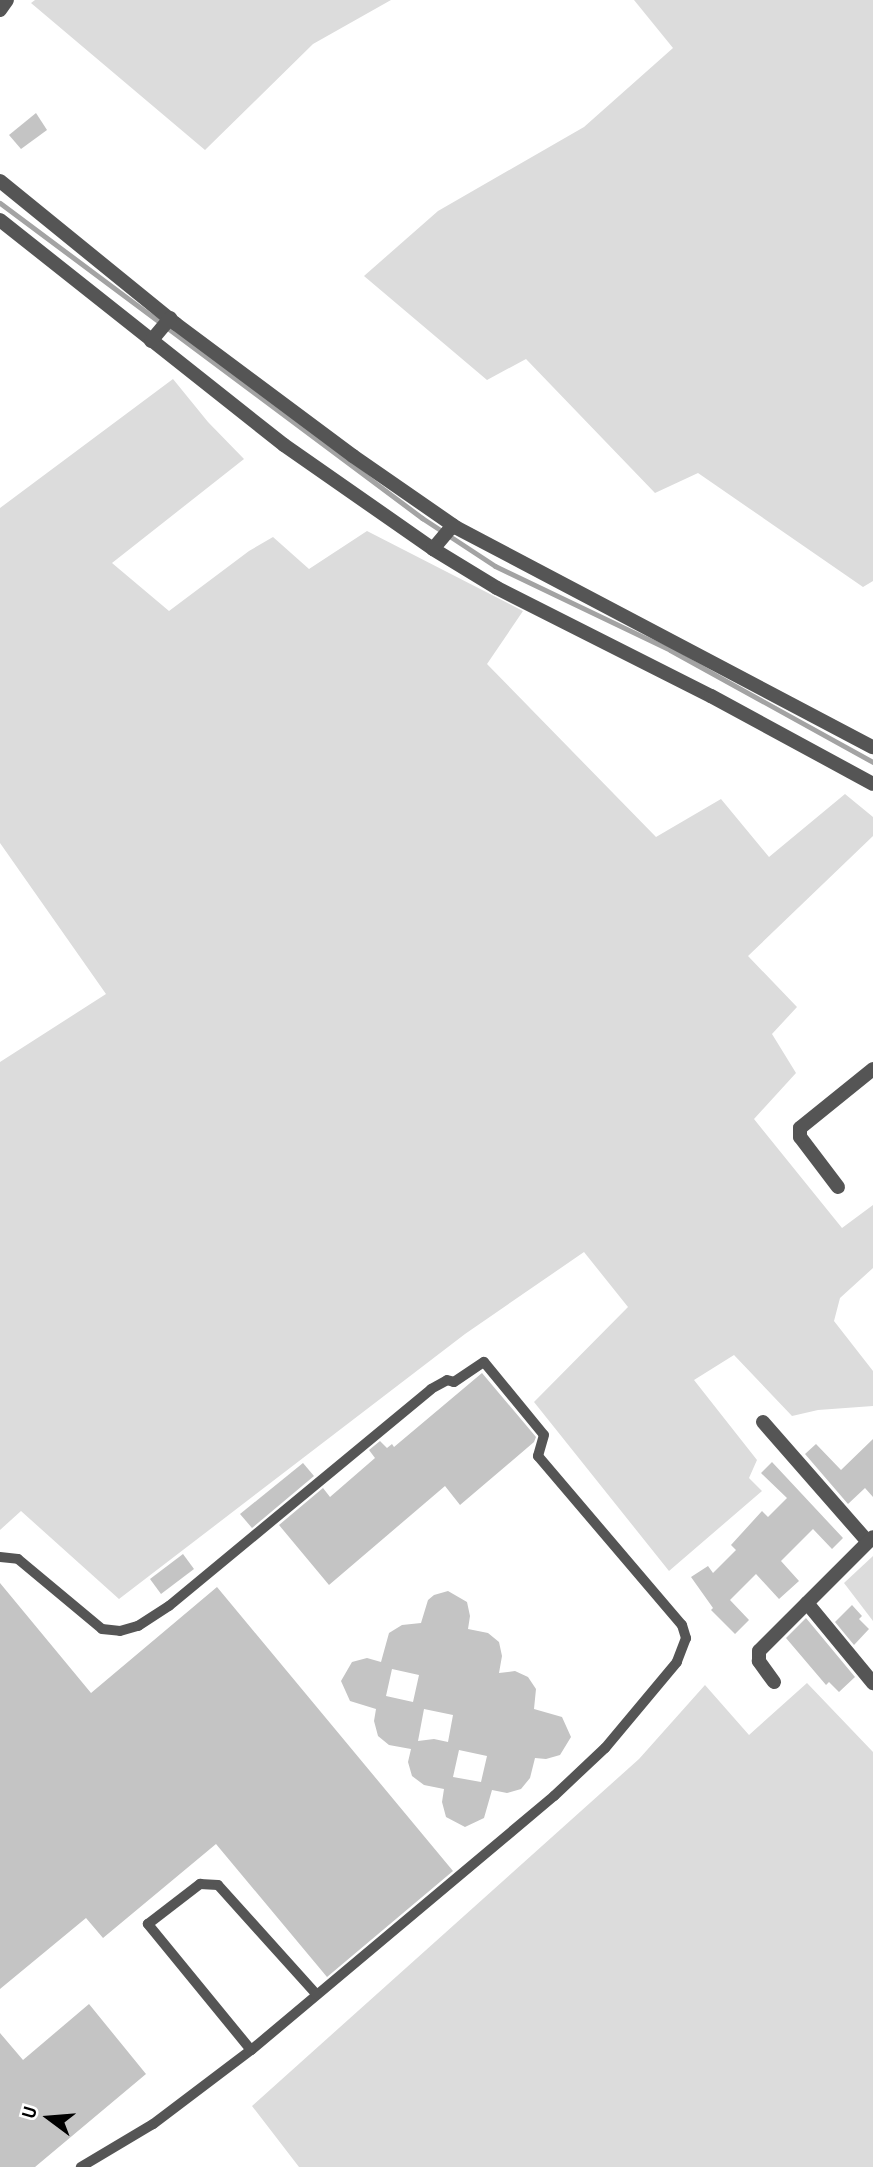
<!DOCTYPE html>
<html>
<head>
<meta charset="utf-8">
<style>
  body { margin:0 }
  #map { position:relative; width:873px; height:2167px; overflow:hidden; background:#fff; font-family:"Archivo Narrow",sans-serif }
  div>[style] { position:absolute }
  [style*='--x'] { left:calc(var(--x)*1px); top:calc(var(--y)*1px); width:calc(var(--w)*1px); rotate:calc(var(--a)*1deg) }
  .green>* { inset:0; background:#dcdcdc }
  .stream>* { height:5px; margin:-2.5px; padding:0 2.5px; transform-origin:2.5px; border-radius:2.5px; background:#a3a3a3 }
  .building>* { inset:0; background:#c4c4c4 }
  .service>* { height:10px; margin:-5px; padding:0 5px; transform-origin:5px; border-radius:5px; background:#555 }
  .minor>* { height:14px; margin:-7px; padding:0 7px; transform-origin:7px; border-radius:7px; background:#555 }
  span { translate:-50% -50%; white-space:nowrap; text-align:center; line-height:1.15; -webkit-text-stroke:5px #fff; paint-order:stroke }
  .north { position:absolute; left:14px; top:2083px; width:70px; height:70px; -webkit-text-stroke:5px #fff; paint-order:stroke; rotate:286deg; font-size:19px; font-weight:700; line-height:28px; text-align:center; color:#000 }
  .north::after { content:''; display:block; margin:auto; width:24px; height:32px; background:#000; clip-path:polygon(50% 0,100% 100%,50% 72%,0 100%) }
</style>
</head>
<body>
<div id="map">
  <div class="green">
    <i style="clip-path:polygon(35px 0,391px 0,313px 44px,205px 150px,31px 3px)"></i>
    <i style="clip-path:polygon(634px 0,873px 0,873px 581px,863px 587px,698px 473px,655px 493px,526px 359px,487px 380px,364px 276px,438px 211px,584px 127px,673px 48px)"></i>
    <i style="clip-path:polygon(173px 379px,208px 422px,244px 459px,112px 563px,169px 611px,249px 551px,273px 537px,309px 569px,367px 531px,523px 611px,487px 664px,656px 837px,721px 799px,769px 857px,845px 794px,873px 817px,873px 836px,748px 956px,797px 1007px,772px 1034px,796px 1073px,754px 1119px,842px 1228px,873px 1205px,873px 1268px,840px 1298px,834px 1321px,873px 1371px,873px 1406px,818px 1410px,792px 1416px,734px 1355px,694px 1380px,757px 1460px,749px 1478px,762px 1491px,669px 1571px,534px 1402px,628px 1307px,584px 1252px,465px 1334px,119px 1599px,21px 1511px,0 1530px,0 1062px,106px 994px,0 843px,0 508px)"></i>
    <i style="clip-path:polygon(873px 1556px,873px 1621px,844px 1583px)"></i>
    <i style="clip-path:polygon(807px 1683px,873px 1752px,873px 2167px,299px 2167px,252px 2106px,639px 1759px,705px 1685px,749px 1735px)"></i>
  </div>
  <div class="stream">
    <i style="--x:0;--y:203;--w:527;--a:36.74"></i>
    <i style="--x:422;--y:518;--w:87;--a:33.3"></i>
    <i style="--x:495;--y:566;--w:194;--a:25.6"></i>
    <i style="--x:670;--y:650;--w:232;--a:28.9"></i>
  </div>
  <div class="building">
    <i style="clip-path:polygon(36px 113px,47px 130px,21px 149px,9px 135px)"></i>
    <i style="clip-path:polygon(482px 1373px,536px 1437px,534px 1442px,460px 1505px,445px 1486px,329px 1585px,279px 1525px,323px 1488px,330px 1497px,375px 1458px,369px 1450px,380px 1441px,387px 1448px,392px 1444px,394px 1447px)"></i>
    <i style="clip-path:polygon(873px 1439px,873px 1497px,865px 1488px,848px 1504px,805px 1454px,816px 1444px,841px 1470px)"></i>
    <i style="clip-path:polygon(772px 1462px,843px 1538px,832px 1549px,813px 1529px,781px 1561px,799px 1581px,779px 1599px,756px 1574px,730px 1600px,749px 1620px,735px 1634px,711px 1610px,713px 1608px,691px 1577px,708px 1566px,713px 1573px,736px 1550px,731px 1545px,762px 1511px,768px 1517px,787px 1498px,761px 1473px)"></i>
    <i style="clip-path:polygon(303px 1463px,314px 1476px,252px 1528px,240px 1514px)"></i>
    <i style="clip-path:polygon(183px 1554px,194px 1569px,161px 1594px,150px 1579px)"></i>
    <i style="clip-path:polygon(0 1583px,91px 1693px,217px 1587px,453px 1871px,327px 1977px,216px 1844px,103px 1938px,86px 1918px,0 1989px)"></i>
    <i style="clip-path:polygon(evenodd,448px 1591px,467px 1602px,470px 1616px,468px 1629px,488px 1633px,499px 1642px,502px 1656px,499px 1673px,515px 1671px,528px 1677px,536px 1689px,534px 1709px,562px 1717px,571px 1737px,560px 1755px,546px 1759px,535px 1758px,530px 1778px,521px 1789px,507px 1793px,492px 1790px,484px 1818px,465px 1827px,446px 1817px,442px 1802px,444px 1789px,424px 1785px,412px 1776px,408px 1762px,411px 1749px,389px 1745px,378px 1736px,374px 1721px,376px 1709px,350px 1701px,341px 1681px,352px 1662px,367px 1658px,381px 1662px,389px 1633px,402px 1625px,421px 1623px,428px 1600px,434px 1595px,448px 1591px,392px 1669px,419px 1675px,413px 1702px,386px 1696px,392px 1669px,448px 1591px,424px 1709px,453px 1715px,448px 1742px,434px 1739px,418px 1741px,424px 1709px,448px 1591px,459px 1750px,487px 1756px,481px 1782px,453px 1777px,459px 1750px)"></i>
    <i style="clip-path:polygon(852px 1605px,862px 1616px,859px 1619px,869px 1629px,854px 1645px,835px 1622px)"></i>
    <i style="clip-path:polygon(806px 1618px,855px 1677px,839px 1692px,829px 1682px,826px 1685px,786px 1638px)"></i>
    <i style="clip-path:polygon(89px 2004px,146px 2074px,35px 2167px,0 2167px,0 2033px,23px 2060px)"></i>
  </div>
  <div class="service">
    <i style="--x:0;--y:1557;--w:18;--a:6"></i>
    <i style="--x:18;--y:1559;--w:109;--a:39.8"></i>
    <i style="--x:102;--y:1629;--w:18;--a:6"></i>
    <i style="--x:120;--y:1631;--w:19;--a:-16"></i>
    <i style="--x:138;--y:1626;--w:37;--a:-33"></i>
    <i style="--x:169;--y:1606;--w:340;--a:-39.6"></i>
    <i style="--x:431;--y:1389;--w:18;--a:-29"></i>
    <i style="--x:447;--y:1380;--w:7;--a:16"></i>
    <i style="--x:454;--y:1382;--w:36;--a:-34"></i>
    <i style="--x:484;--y:1362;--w:94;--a:50.6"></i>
    <i style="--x:544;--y:1435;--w:22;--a:106"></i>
    <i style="--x:538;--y:1456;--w:222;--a:49.6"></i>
    <i style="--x:682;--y:1625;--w:14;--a:73"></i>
    <i style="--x:686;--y:1638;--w:26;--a:111"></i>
    <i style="--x:677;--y:1662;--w:112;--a:129.9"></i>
    <i style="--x:605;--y:1748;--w:70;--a:136.7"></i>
    <i style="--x:554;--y:1796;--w:395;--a:140"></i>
    <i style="--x:251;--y:2050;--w:123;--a:142.9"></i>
    <i style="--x:153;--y:2124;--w:84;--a:149.2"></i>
    <i style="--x:251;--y:2050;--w:163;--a:-129.3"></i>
    <i style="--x:148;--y:1924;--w:66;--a:-37.6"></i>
    <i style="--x:200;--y:1884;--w:18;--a:3"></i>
    <i style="--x:218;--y:1885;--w:147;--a:48"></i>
  </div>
  <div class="minor">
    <i style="--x:0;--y:10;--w:12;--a:-55"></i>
    <i style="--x:0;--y:181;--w:227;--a:39.1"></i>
    <i style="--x:176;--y:324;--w:221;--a:36.7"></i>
    <i style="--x:353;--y:456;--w:126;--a:34.7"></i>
    <i style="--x:457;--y:528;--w:470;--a:27.8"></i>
    <i style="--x:0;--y:220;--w:362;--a:38.4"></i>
    <i style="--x:284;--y:445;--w:182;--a:34.9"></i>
    <i style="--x:433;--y:549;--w:75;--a:31.4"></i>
    <i style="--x:497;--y:588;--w:240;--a:26.8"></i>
    <i style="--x:711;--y:696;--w:184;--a:28.5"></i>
    <i style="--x:151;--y:341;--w:30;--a:-50"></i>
    <i style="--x:433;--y:549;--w:31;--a:-50"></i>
    <i style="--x:838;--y:1187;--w:63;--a:-127.2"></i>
    <i style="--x:800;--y:1137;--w:9;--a:-90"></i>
    <i style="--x:800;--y:1128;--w:94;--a:-38.9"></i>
    <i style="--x:763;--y:1422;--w:159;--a:48.8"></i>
    <i style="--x:807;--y:1603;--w:104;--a:50.5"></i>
    <i style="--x:774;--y:1682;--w:26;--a:-126"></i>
    <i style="--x:759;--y:1661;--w:10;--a:-90"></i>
    <i style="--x:759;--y:1651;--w:161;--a:-45"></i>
  </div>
  <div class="north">U</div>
</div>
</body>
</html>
